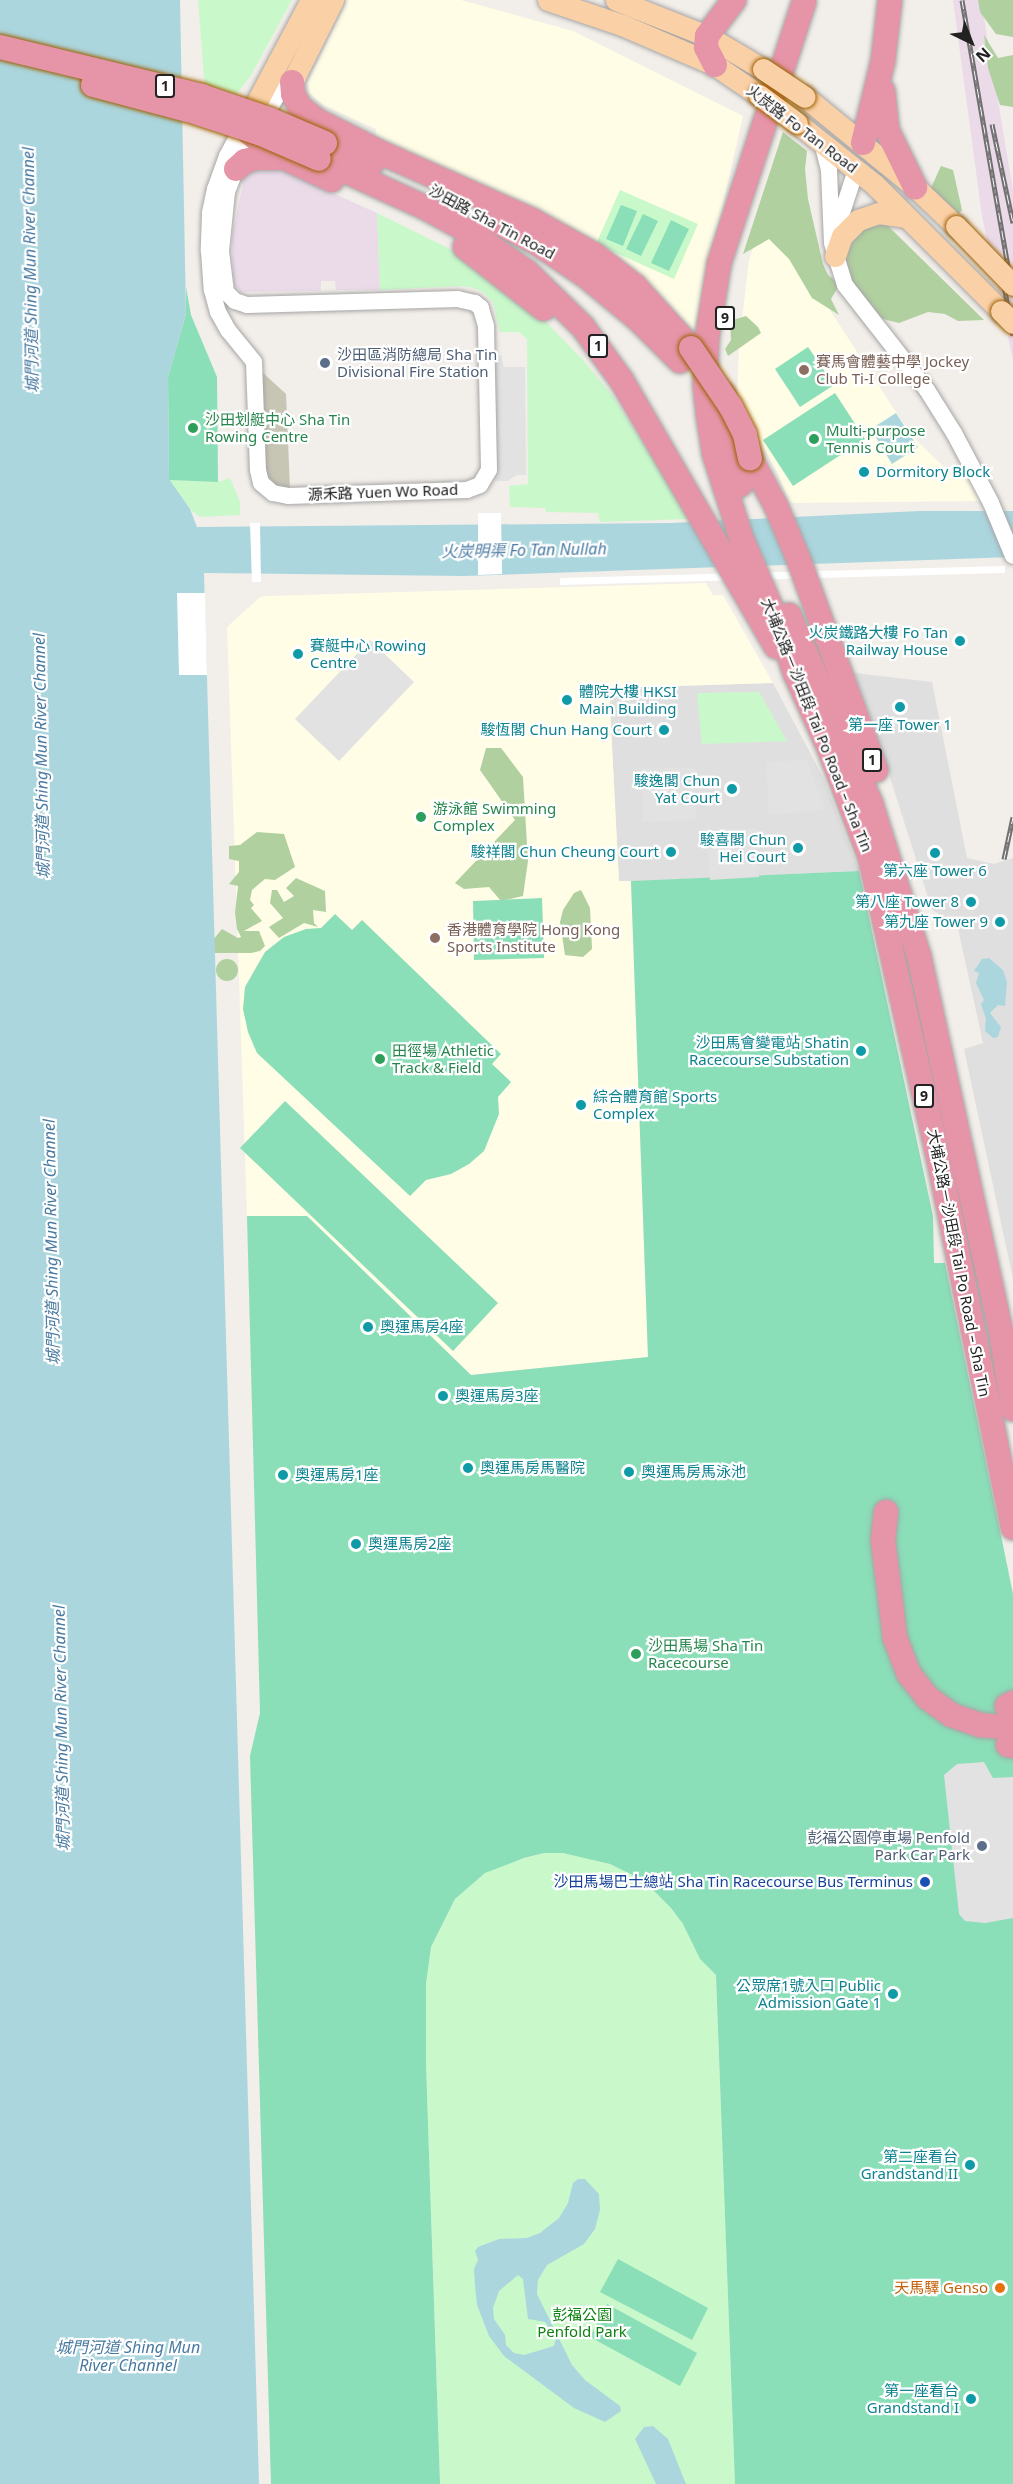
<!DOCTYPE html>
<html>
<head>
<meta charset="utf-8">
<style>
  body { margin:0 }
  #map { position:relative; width:1013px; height:2484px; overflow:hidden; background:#f2eee9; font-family:"Noto Sans","Noto Sans TC",sans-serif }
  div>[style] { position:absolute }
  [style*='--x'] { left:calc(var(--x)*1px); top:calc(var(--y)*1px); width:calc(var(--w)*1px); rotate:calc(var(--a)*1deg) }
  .residential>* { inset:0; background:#e0dfdf }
  .industrial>* { inset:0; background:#ebdbe9 }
  .education>* { inset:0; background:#fffde5 }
  .construction>* { inset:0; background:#c7c5b4 }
  .forest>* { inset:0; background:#b0d09f }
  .round { border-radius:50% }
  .park>* { inset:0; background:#c9f9ca }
  .pitch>* { inset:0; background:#8adeb8 }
  .parking>* { inset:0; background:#e2e2e2 }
  .water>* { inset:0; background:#abd6de }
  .pier>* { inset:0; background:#fff }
  .roads { filter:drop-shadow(0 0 2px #a6a6a6) drop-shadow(0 0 2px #a6a6a6) }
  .minor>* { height:16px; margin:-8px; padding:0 8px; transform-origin:8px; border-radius:8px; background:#fff }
  .major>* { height:21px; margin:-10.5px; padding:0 10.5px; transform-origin:10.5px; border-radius:10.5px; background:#fad0a6 }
  .highway>* { height:24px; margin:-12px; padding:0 12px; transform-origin:12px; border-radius:12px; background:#e694a8 }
  .rail>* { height:5px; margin-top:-2.5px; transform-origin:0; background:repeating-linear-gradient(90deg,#fff 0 9px,#707070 0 18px); box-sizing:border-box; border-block:2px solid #707070 }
  .bridges { filter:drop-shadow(0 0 2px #9d6003) drop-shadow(0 0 2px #9d6003) }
  .major-bridge>* { height:21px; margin:-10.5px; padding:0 10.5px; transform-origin:10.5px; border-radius:10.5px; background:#fad0a6 }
  .highway-bridge>* { height:24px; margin:-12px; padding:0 12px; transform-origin:12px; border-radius:12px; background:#e694a8 }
  .dots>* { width:16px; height:16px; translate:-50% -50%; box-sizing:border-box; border:3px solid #fff; border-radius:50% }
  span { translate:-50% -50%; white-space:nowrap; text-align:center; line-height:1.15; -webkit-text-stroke:4.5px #fff; paint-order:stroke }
  .shield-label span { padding:2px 4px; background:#fff; border:2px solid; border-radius:4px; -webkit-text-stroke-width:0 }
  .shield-label { font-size:14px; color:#222; font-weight:700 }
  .street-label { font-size:15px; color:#222 }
  .service-label { font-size:15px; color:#4e5e75 }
  .left { translate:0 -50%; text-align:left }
  .right { translate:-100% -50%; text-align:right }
  .education-label { font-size:15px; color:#785e54 }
  .leisure-label { font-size:15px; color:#27864d }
  .culture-label { font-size:15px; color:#0d838f }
  .transit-label { font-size:15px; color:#164399 }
  .food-label { font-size:15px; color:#c56008 }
  .park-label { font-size:15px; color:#0e8211 }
  .water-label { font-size:16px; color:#497aa1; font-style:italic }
  .north { position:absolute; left:941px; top:12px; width:60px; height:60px; -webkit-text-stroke:4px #fff; paint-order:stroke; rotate:137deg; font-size:16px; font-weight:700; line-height:24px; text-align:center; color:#222 }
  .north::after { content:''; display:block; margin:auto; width:21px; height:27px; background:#222; clip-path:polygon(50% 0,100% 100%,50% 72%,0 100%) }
</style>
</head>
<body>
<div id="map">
  <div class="residential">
    <i style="clip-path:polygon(854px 673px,932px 682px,967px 858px,994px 864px,1013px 858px,1013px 1279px,964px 1049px,983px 1043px,957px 924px,932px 910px,877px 736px)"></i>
    <i style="clip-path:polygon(773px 683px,824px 779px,859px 871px,619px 882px,609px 688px)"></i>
  </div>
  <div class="industrial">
    <i style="clip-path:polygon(953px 0,981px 0,1013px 190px,1013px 360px,982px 216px)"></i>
    <i style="clip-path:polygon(275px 167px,377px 213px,380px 290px,336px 290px,335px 281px,321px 281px,321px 291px,241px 292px,233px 283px,232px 236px,243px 184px,238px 181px,254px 169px)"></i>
  </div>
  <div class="education">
    <i style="clip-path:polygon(347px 0,461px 0,573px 31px,743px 116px,694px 330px,649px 287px,375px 140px,376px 129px,323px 105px,309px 93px,308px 83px)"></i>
    <i style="clip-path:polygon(760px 227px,797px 266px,824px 301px,911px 435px,943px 466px,958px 470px,977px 466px,983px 501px,790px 503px,777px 472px,737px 396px,739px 345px,749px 260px)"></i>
    <i style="clip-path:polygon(706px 583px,713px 595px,723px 595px,773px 683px,609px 688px,619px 881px,631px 881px,648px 1357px,471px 1375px,307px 1216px,247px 1216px,227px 627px,260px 597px,267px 596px)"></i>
  </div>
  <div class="construction">
    <i style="clip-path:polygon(261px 371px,286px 394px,290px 490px,275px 485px,265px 473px)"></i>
  </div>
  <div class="forest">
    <i style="clip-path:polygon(978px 0,1013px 0,1013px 37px,996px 34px,980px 12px)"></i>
    <i style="clip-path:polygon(984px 35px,998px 58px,1013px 55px,1013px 107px,1000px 105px,988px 68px)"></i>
    <i style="clip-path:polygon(783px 132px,807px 151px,805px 169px,808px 199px,823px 264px,828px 275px,840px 284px,831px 299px,839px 315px,812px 298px,789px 259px,769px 239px,743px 254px)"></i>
    <i style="clip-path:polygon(941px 166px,953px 170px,962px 210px,957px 216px,930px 190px)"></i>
    <i style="clip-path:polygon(867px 222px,884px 222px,984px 320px,958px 321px,945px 314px,928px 312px,899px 323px,879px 318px,847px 276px,840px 258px,850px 236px)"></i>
    <i style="clip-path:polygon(746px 316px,758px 327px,761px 333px,728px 356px,725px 349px,731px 340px,730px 321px)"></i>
    <i style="clip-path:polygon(486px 748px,501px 748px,523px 777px,528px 861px,523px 896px,501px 901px,489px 887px,464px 889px,455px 883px,515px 820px,480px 770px)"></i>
    <i style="clip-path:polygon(257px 832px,284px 834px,295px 867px,275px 880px,265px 879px,252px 890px,250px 900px,254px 905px,251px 908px,262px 921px,244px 931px,259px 931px,265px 946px,260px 951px,251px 953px,215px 953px,213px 940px,222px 929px,238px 938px,241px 937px,237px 929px,235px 913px,238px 886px,229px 884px,239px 872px,239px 861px,229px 859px,229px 846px,240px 845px)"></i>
    <i style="clip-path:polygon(296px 878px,325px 891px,326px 912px,313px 910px,314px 923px,318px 927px,304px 923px,279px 938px,269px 927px,283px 918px,270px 903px,272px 890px,277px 890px,284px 902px,294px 896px,286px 888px)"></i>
    <i style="clip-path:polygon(581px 890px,590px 908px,592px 949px,583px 957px,565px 955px,560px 922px,563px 910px,574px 893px)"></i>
    <i class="round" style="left:216px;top:959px;width:22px;height:22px"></i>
  </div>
  <div class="park">
    <i style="clip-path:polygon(198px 0,292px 0,250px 77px,233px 98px,205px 90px)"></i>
    <i style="clip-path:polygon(620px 190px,698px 224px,674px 279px,596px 244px)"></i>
    <i style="clip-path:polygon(377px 213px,468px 258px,541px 317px,583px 360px,612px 395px,665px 477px,687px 519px,600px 522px,598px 513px,546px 512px,545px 508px,510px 507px,509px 486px,528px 484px,527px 339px,519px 332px,500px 332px,493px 302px,483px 292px,473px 288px,462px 286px,380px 290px)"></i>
    <i style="clip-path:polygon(230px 478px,240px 502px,240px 515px,200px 517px,190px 509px,169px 480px,218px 482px)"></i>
    <i style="clip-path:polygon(759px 692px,787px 741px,702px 744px,697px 693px)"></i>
    <i style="clip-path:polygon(544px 1853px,563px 1853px,595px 1859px,630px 1872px,643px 1880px,671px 1908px,683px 1924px,700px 1959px,716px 1975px,735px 2484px,440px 2484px,426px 2064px,426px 1972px,431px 1947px,455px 1899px,485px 1873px,505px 1864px)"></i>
  </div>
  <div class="pitch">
    <i style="clip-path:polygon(621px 205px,637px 211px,623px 246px,606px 239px)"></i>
    <i style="clip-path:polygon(643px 214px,658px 221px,641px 256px,626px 249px)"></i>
    <i style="clip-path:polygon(671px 220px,689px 229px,669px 271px,651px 263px)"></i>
    <i style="clip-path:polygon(186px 287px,191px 315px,217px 377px,218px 482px,169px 480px,168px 377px,186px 314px)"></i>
    <i style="clip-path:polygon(808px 347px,834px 385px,800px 407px,775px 369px)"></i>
    <i style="clip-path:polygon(835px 393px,865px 439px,793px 486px,763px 440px)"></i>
    <i style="clip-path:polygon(859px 871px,933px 1216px,934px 1263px,945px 1263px,1013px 1594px,1013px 2484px,735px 2484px,716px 1975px,700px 1959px,683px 1924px,671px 1908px,643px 1880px,610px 1864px,563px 1853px,544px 1853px,524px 1858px,485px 1873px,455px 1899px,431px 1947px,426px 1983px,426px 2064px,440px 2484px,271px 2484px,250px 1756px,260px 1713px,247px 1216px,307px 1216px,471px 1375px,648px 1357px,631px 881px)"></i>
    <i style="clip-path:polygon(542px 898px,544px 958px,474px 960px,473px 901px)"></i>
    <i style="clip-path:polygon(335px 914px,352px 930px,362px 920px,501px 1054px,492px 1064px,511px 1082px,498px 1097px,499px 1114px,484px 1151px,469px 1164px,451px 1174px,426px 1180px,410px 1196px,257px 1053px,248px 1032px,243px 1009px,245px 987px,265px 952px,284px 937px,306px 929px,321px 928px)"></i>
    <i style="clip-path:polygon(285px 1101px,498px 1303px,453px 1351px,240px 1148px)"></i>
    <i style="clip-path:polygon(618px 2259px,708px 2308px,692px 2340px,600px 2292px)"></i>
    <i style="clip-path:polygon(607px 2304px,697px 2353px,680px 2386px,590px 2337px)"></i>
  </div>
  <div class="parking">
    <i style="clip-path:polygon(493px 355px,501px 355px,504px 367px,525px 367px,526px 475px,517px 475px,507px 481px,495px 481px)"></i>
    <i style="clip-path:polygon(370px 640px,414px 682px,339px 761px,295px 719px)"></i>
    <i style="clip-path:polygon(806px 760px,826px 810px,769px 815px,766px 762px)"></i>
    <i style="clip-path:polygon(694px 767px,696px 820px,643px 822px,641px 769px)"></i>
    <i style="clip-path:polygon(757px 828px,759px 877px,710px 880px,707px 830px)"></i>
    <i style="clip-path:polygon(984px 1762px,993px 1778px,1013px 1777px,1013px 1918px,985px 1923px,965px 1921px,959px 1914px,944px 1775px,957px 1764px)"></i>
  </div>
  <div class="water">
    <i style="clip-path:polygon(0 0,180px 0,186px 314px,168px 377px,169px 479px,190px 509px,197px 527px,671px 523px,920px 511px,1013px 511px,1013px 557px,463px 576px,204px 573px,259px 2484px,0 2484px)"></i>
    <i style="clip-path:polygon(896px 413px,918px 447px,892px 464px,871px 429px)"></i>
    <i style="clip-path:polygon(989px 958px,1003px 970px,1007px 982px,1005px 1006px,998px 1005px,990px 1013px,1001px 1027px,998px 1037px,993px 1038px,985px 1031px,986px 1019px,981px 1004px,984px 1000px,976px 983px,979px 973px,974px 971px,982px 959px)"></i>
    <i style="clip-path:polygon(evenodd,578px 2179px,585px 2179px,599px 2194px,600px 2210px,595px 2229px,584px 2244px,547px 2265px,538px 2280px,537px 2294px,572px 2365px,585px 2380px,620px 2406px,621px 2411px,605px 2422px,574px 2408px,504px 2356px,489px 2336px,477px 2305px,475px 2285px,474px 2269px,478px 2260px,475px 2251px,478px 2247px,499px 2239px,527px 2238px,540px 2233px,559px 2218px,568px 2203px,573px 2183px,578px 2179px,518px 2275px,523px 2279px,528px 2319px,545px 2322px,556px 2338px,554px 2346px,524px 2355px,514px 2353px,506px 2345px,505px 2335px,494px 2319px,493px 2308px,499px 2291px,518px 2275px)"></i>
    <i style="clip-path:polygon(653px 2426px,668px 2439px,686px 2484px,656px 2484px,635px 2439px,644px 2427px)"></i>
  </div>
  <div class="pier">
    <i style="clip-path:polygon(478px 513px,501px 513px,502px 574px,478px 575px)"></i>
    <i style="clip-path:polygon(250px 523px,260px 523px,261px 582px,252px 582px)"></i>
    <i style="clip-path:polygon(1005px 566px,1005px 573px,560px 585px,560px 578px)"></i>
    <i style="clip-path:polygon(177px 593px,205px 593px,207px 675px,179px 675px)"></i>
  </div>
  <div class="roads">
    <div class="minor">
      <i style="--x:243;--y:126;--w:34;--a:118"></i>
      <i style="--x:227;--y:156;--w:35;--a:110"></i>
      <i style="--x:215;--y:189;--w:25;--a:102"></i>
      <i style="--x:210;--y:213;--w:38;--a:92"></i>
      <i style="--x:209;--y:251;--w:39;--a:86"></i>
      <i style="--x:212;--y:290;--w:23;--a:75"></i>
      <i style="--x:218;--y:312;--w:21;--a:61"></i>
      <i style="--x:228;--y:330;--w:41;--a:50.9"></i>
      <i style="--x:254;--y:362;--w:108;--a:87.9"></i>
      <i style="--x:258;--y:470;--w:13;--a:77"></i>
      <i style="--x:261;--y:483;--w:16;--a:40"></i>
      <i style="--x:273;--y:493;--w:15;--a:11"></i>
      <i style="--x:288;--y:496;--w:179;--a:-1.9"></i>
      <i style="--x:467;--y:490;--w:14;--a:-21"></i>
      <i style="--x:480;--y:485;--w:17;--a:-59"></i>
      <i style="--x:489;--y:470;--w:144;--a:-91.2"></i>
      <i style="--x:486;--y:326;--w:19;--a:-106"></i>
      <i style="--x:481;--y:308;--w:8;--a:-140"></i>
      <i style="--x:475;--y:303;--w:17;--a:-167"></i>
      <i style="--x:458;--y:299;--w:211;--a:178.4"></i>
      <i style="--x:247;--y:305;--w:13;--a:-162"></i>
      <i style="--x:235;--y:301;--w:13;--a:-135"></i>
      <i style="--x:226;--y:292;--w:41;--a:-97"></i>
      <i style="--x:221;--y:251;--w:59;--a:-84.2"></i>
      <i style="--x:227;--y:192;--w:25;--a:-69"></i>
      <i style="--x:236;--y:169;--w:90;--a:-60.9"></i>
      <i style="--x:280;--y:90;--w:14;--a:-34"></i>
      <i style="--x:822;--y:142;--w:30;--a:76"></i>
      <i style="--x:829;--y:171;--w:72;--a:87.6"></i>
      <i style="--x:832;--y:243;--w:44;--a:72.8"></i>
      <i style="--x:845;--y:285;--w:133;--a:52"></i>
      <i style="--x:927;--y:390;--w:51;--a:57.9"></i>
      <i style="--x:954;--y:433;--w:79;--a:62.1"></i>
      <i style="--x:991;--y:503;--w:57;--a:67.5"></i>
      <i style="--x:834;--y:237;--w:71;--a:-71.8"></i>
    </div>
    <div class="major">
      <i style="--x:548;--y:0;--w:78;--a:18.7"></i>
      <i style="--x:622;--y:25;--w:101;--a:23.3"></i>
      <i style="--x:715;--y:65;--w:53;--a:34.3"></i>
      <i style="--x:616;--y:0;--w:98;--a:21.6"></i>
      <i style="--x:707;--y:36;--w:65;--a:30.5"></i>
      <i style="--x:292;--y:82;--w:92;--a:-63.4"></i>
      <i style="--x:805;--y:97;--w:142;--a:39.3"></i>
      <i style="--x:915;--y:187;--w:57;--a:43.6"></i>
      <i style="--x:797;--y:123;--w:98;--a:38.4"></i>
      <i style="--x:874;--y:184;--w:180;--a:45"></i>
      <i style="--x:244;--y:126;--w:143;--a:-62"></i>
      <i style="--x:835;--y:256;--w:21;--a:-71"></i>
      <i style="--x:842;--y:236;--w:23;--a:-45"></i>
      <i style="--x:858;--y:220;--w:21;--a:-19"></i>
      <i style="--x:878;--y:213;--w:29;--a:8"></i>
    </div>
    <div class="highway">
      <i style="--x:804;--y:2;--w:275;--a:108"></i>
      <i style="--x:719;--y:264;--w:75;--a:99.2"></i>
      <i style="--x:707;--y:338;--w:47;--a:92.4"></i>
      <i style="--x:705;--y:385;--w:29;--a:84"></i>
      <i style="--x:708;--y:414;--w:39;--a:81"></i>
      <i style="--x:714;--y:453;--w:91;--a:72.2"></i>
      <i style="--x:742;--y:540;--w:94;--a:66.7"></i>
      <i style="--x:779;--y:626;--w:50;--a:71.2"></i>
      <i style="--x:795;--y:673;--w:82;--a:65.6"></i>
      <i style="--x:829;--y:748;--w:116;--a:69.4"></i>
      <i style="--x:870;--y:857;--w:307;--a:77.2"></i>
      <i style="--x:938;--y:1156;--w:379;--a:78.6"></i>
      <i style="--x:715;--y:65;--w:20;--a:-117"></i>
      <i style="--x:706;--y:47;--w:11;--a:-85"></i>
      <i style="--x:707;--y:36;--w:45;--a:-53.1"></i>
      <i style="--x:292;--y:82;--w:12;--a:85"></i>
      <i style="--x:293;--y:94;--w:15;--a:62"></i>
      <i style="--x:300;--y:107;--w:23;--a:38"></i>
      <i style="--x:318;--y:121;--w:74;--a:26.6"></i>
      <i style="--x:384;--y:154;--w:162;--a:24"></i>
      <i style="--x:532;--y:220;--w:72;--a:29.1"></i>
      <i style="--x:595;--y:255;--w:51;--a:37.8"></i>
      <i style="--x:635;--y:286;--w:84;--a:47.9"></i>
      <i style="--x:883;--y:91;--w:39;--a:84"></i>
      <i style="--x:887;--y:130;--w:64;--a:63.8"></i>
      <i style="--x:248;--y:132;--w:33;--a:39"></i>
      <i style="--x:274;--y:153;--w:64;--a:25"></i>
      <i style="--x:325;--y:143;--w:51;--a:24.1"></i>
      <i style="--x:863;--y:143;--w:84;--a:-76.3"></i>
      <i style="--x:883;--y:61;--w:61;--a:-83.5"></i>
      <i style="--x:319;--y:159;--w:115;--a:24.6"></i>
      <i style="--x:424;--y:207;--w:52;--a:28.5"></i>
      <i style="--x:470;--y:232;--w:70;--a:35.1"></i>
      <i style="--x:527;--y:272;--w:78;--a:44.5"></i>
      <i style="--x:583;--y:327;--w:67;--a:54.2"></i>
      <i style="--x:622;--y:381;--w:307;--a:59.9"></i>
      <i style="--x:236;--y:169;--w:12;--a:-42"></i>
      <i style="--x:245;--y:161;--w:12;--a:-14"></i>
      <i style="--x:257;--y:158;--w:26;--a:0"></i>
      <i style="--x:486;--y:216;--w:58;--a:27.9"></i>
      <i style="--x:537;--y:243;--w:59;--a:34"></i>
      <i style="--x:586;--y:276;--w:69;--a:39.7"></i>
      <i style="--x:639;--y:320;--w:58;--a:45"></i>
      <i style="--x:465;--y:247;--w:100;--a:38.1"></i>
      <i style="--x:723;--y:395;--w:66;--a:81.3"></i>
      <i style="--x:733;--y:460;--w:26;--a:74"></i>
      <i style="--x:750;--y:458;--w:55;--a:61.6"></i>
      <i style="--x:776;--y:506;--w:56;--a:67.1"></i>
      <i style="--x:798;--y:558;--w:226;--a:69.8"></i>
      <i style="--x:789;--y:615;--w:206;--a:66.5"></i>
      <i style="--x:871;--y:804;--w:159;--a:72.5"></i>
      <i style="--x:919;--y:956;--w:385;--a:77.7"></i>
      <i style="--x:1001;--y:1332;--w:78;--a:81.1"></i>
      <i style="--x:886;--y:1512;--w:28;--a:96"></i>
      <i style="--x:883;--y:1540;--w:99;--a:83"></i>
      <i style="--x:895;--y:1638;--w:39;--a:69"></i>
      <i style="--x:909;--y:1674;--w:31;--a:52"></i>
      <i style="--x:928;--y:1698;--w:29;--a:36"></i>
      <i style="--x:951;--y:1715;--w:31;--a:19"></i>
      <i style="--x:980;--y:1725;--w:33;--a:5"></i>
      <i style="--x:1007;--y:1706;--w:7;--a:-27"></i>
      <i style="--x:1008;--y:1745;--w:5;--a:11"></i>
    </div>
  </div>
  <div class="rail">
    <i style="--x:962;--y:0;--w:298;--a:80.2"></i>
    <i style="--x:992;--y:124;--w:101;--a:78"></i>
    <i style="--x:1004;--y:285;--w:51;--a:79.8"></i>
    <i style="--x:1004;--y:859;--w:43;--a:-77.9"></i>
  </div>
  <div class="bridges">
    <div class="major-bridge">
      <i style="--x:763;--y:69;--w:50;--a:33.7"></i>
      <i style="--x:759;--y:95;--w:47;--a:36.4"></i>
      <i style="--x:956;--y:226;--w:82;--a:46"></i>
      <i style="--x:1001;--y:311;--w:17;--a:45"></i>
    </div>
    <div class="highway-bridge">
      <i style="--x:0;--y:47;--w:208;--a:13.6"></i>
      <i style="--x:202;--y:96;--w:71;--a:18.9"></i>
      <i style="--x:269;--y:119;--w:61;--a:23.2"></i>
      <i style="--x:93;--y:85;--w:109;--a:14.9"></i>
      <i style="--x:198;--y:113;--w:64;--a:18.2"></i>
      <i style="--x:259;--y:133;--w:65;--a:23.4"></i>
      <i style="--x:691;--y:348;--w:71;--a:55.9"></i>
      <i style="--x:731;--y:407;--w:31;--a:63"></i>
      <i style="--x:745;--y:435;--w:24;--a:78"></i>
    </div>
  </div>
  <div class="dots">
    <i style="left:325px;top:363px;background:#5c6f8a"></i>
    <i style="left:804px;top:370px;background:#8d6e63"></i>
    <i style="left:193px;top:428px;background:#2e9e5b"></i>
    <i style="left:814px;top:439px;background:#2e9e5b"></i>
    <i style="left:864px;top:472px;background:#0f9aa8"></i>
    <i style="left:960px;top:641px;background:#0f9aa8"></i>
    <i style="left:298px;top:654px;background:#0f9aa8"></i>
    <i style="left:567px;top:700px;background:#0f9aa8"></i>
    <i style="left:900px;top:707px;background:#0f9aa8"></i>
    <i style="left:664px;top:730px;background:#0f9aa8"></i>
    <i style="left:732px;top:789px;background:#0f9aa8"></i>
    <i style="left:421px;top:817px;background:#2e9e5b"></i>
    <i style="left:798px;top:848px;background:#0f9aa8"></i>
    <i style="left:671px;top:852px;background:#0f9aa8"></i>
    <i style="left:935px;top:853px;background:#0f9aa8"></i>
    <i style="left:971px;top:902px;background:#0f9aa8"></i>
    <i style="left:1000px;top:922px;background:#0f9aa8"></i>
    <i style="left:435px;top:938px;background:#8d6e63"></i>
    <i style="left:861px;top:1051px;background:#0f9aa8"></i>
    <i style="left:380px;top:1059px;background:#2e9e5b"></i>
    <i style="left:581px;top:1105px;background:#0f9aa8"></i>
    <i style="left:368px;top:1327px;background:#0f9aa8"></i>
    <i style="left:443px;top:1396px;background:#0f9aa8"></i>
    <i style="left:468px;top:1468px;background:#0f9aa8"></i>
    <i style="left:629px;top:1472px;background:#0f9aa8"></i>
    <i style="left:283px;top:1475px;background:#0f9aa8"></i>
    <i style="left:356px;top:1544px;background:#0f9aa8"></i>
    <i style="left:636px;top:1654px;background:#2e9e5b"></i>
    <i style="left:982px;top:1846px;background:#5c6f8a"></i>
    <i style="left:925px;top:1882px;background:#1a4fb4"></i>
    <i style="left:893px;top:1994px;background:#0f9aa8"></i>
    <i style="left:970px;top:2165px;background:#0f9aa8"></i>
    <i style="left:1000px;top:2288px;background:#e8710a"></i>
    <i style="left:971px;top:2399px;background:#0f9aa8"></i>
  </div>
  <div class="shield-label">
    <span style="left:165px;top:86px">1</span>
    <span style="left:725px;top:318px">9</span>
    <span style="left:598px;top:346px">1</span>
    <span style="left:872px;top:760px">1</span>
    <span style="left:924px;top:1096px">9</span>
  </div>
  <div class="street-label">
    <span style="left:802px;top:129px;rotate:37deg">火炭路 Fo Tan Road</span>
    <span style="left:492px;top:222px;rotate:28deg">沙田路 Sha Tin Road</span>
    <span style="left:383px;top:492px;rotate:-2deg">源禾路 Yuen Wo Road</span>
    <span style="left:817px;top:725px;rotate:68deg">大埔公路－沙田段 Tai Po Road – Sha Tin</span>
    <span style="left:959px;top:1263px;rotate:79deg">大埔公路－沙田段 Tai Po Road – Sha Tin</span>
  </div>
  <div class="service-label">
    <span class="left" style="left:337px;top:363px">沙田區消防總局 Sha Tin<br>Divisional Fire Station</span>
    <span class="right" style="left:970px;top:1846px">彭福公園停車場 Penfold<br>Park Car Park</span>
  </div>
  <div class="education-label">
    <span class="left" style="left:816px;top:370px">賽馬會體藝中學 Jockey<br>Club Ti-I College</span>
    <span class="left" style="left:447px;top:938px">香港體育學院 Hong Kong<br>Sports Institute</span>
  </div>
  <div class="leisure-label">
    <span class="left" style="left:205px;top:428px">沙田划艇中心 Sha Tin<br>Rowing Centre</span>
    <span class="left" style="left:826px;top:439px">Multi-purpose<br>Tennis Court</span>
    <span class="left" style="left:433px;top:817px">游泳館 Swimming<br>Complex</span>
    <span class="left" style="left:392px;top:1059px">田徑場 Athletic<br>Track &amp; Field</span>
    <span class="left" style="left:648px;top:1654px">沙田馬場 Sha Tin<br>Racecourse</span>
  </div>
  <div class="culture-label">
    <span class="left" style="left:876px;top:472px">Dormitory Block</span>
    <span class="right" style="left:948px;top:641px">火炭鐵路大樓 Fo Tan<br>Railway House</span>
    <span class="left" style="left:310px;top:654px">賽艇中心 Rowing<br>Centre</span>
    <span class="left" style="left:579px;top:700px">體院大樓 HKSI<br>Main Building</span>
    <span style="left:900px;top:725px">第一座 Tower 1</span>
    <span class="right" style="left:652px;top:730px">駿恆閣 Chun Hang Court</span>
    <span class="right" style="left:720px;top:789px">駿逸閣 Chun<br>Yat Court</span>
    <span class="right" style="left:786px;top:848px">駿喜閣 Chun<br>Hei Court</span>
    <span class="right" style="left:659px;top:852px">駿祥閣 Chun Cheung Court</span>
    <span style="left:935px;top:871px">第六座 Tower 6</span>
    <span class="right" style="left:959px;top:902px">第八座 Tower 8</span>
    <span class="right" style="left:988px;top:922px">第九座 Tower 9</span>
    <span class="right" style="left:849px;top:1051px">沙田馬會變電站 Shatin<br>Racecourse Substation</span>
    <span class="left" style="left:593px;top:1105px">綜合體育館 Sports<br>Complex</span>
    <span class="left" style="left:380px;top:1327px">奧運馬房4座</span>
    <span class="left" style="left:455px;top:1396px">奧運馬房3座</span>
    <span class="left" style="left:480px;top:1468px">奧運馬房馬醫院</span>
    <span class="left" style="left:641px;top:1472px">奧運馬房馬泳池</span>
    <span class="left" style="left:295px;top:1475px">奧運馬房1座</span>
    <span class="left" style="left:368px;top:1544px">奧運馬房2座</span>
    <span class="right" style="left:881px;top:1994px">公眾席1號入口 Public<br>Admission Gate 1</span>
    <span class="right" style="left:958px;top:2165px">第二座看台<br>Grandstand II</span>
    <span class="right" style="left:959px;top:2399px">第一座看台<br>Grandstand I</span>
  </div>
  <div class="transit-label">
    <span class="right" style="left:913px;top:1882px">沙田馬場巴士總站 Sha Tin Racecourse Bus Terminus</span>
  </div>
  <div class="food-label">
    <span class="right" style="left:988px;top:2288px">天馬驛 Genso</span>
  </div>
  <div class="park-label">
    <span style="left:582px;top:2323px">彭福公園<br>Penfold Park</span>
  </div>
  <div class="water-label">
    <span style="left:30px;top:270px;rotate:-91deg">城門河道 Shing Mun River Channel</span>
    <span style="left:524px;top:550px;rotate:-1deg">火炭明渠 Fo Tan Nullah</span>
    <span style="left:41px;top:756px;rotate:-91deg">城門河道 Shing Mun River Channel</span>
    <span style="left:51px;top:1242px;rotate:-91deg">城門河道 Shing Mun River Channel</span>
    <span style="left:61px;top:1728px;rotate:-91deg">城門河道 Shing Mun River Channel</span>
    <span style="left:128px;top:2356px">城門河道 Shing Mun<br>River Channel</span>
  </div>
  <div class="north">N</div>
</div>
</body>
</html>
